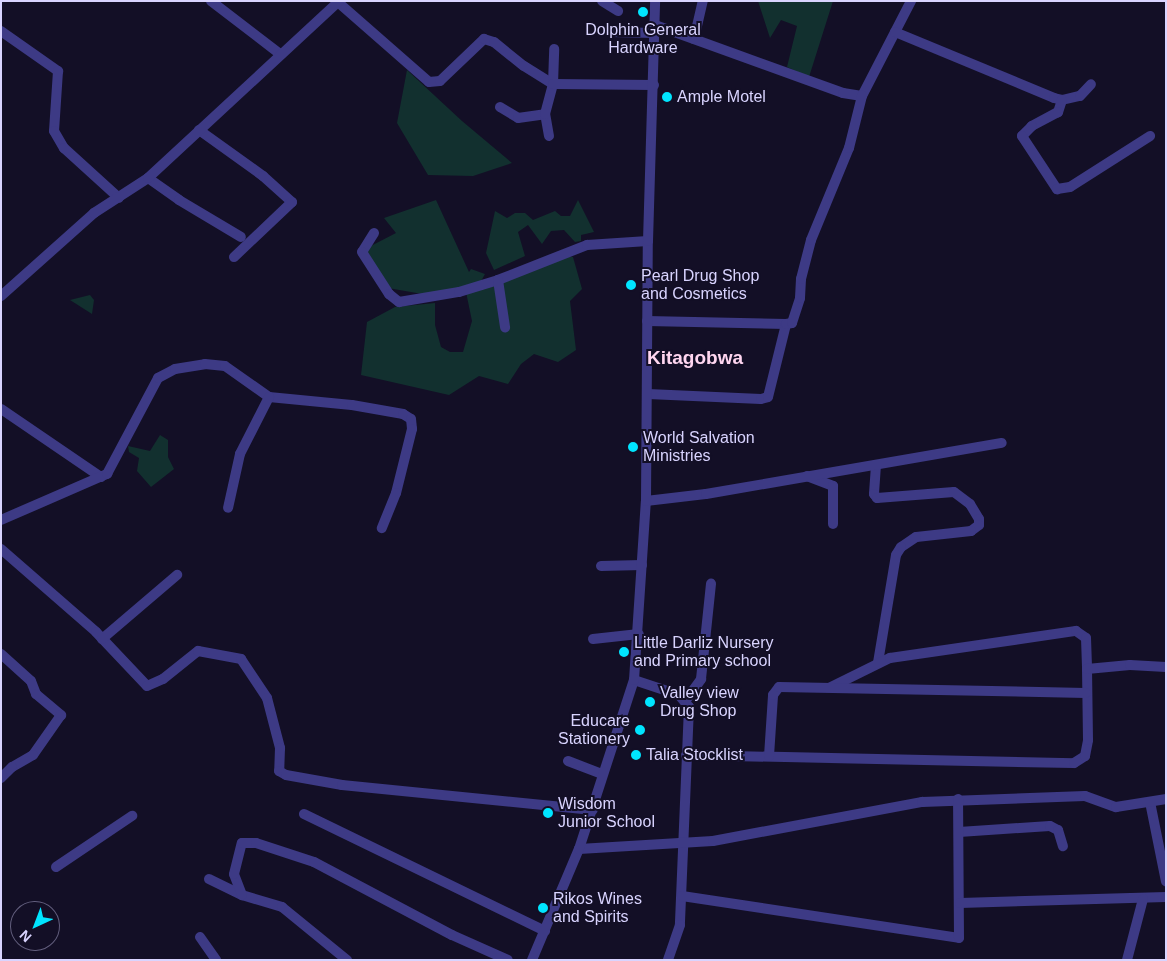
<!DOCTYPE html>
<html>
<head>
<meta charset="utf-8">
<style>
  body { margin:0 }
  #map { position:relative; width:1167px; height:961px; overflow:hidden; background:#130f26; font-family:Helvetica,sans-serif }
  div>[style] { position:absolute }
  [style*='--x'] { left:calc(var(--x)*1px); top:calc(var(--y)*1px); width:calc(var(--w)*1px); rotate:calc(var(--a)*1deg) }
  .green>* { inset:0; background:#12302f }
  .minor>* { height:10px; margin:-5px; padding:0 5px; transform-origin:5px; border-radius:5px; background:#3d3a85 }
  .dots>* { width:14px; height:14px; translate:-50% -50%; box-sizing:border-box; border:2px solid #130f26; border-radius:50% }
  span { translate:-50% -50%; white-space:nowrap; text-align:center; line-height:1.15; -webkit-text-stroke:4px #130f26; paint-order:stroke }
  .poi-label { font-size:16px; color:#d9d4ff }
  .left { translate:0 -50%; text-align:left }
  .right { translate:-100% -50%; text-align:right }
  .quarter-label { font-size:19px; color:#ffd6f0; font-weight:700 }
  .frame { position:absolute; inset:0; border:2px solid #d9d4ff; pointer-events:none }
  .north { position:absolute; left:10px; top:901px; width:50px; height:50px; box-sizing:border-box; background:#130f26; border:1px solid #625e7d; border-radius:50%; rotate:223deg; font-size:14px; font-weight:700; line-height:20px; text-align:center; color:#d9d4ff }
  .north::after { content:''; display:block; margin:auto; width:18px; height:22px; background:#00e5ff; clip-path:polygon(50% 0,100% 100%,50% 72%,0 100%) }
</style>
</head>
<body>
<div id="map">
  <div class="green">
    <i style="clip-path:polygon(758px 1px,833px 1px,809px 77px,787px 67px,797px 26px,781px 20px,770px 38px)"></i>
    <i style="clip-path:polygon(407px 70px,462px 121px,512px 163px,473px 176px,428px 175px,397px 123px)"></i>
    <i style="clip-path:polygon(436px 200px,469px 272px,471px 269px,485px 274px,480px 283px,428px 295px,388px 288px,365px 249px,396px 233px,384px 218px)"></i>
    <i style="clip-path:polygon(578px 200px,594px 232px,581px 235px,581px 241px,575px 242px,564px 230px,551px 231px,542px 244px,528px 225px,518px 232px,525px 256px,494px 270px,486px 253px,495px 211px,507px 218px,515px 213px,525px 213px,533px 220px,555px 211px,561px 216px,570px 216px)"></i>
    <i style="clip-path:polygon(565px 256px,573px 257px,582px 289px,570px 301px,576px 350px,558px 362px,534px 354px,521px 364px,508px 384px,479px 376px,449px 395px,361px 375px,367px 322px,395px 307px,435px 303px,435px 325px,441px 347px,450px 352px,463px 352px,472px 321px,466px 292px)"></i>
    <i style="clip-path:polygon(90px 295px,94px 300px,92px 314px,70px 300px)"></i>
    <i style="clip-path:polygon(160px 435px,168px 440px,168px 457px,174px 469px,151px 487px,137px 471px,139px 458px,129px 452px,128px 446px,150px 451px)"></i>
  </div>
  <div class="minor">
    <i style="--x:211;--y:1;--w:87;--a:37.5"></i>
    <i style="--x:602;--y:1;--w:19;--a:32"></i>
    <i style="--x:340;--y:4;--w:118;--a:41.2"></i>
    <i style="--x:429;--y:82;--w:11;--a:-5"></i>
    <i style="--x:440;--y:81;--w:61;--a:-43.7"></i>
    <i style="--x:484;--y:39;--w:10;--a:17"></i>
    <i style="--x:494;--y:42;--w:38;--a:39"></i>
    <i style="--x:524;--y:66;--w:34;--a:32"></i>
    <i style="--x:553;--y:84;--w:35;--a:-88"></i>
    <i style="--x:655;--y:25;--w:200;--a:19.9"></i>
    <i style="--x:843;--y:93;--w:19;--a:9"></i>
    <i style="--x:862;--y:96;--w:107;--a:-62.7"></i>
    <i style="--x:1;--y:31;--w:70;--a:35.1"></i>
    <i style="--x:58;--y:71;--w:60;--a:93.8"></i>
    <i style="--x:54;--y:131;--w:20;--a:60"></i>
    <i style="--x:64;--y:148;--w:74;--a:42.3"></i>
    <i style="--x:612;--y:32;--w:42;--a:1.4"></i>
    <i style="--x:895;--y:32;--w:172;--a:22.5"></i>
    <i style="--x:1054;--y:98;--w:8;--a:14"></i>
    <i style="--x:1062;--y:100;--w:18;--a:-13"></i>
    <i style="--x:1080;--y:96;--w:16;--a:-47"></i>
    <i style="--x:694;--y:39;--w:39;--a:-77"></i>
    <i style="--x:1062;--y:100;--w:13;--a:108"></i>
    <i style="--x:1058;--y:112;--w:30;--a:152"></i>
    <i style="--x:1032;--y:126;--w:14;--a:135"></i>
    <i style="--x:1022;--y:136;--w:64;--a:56.6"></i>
    <i style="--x:1057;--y:189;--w:13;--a:-9"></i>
    <i style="--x:1070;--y:187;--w:95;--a:-32.5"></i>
    <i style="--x:500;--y:107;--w:21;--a:31"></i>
    <i style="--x:518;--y:118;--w:27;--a:-8"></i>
    <i style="--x:199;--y:130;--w:79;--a:35.7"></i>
    <i style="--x:263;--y:176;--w:39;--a:42"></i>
    <i style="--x:292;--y:202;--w:80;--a:136.5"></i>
    <i style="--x:549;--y:136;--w:22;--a:-100"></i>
    <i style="--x:545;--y:114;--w:31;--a:-75"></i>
    <i style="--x:553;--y:84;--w:101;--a:0.6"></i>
    <i style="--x:148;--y:178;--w:38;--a:35"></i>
    <i style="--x:179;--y:200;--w:72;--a:30.8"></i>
    <i style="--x:374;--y:233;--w:22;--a:122"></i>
    <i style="--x:362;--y:252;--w:50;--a:57.3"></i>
    <i style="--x:389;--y:294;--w:13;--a:39"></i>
    <i style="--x:399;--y:302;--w:61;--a:-9.5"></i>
    <i style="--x:459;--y:292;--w:41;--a:-17.1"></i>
    <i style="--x:498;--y:280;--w:96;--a:-21.5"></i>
    <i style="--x:587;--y:245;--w:61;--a:-3.8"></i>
    <i style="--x:498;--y:280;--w:48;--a:81.5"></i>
    <i style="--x:1;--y:296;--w:125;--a:-41.7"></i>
    <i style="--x:94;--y:213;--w:64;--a:-32.9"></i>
    <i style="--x:148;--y:178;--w:260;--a:-42.8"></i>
    <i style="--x:647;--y:321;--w:139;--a:1.2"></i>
    <i style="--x:648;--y:394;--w:113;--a:2.5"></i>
    <i style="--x:761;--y:399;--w:7;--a:-16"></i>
    <i style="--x:768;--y:397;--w:75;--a:-76.1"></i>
    <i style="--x:786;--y:324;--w:6;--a:-9"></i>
    <i style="--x:792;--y:323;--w:26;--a:-72"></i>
    <i style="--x:800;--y:298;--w:19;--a:-87"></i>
    <i style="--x:801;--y:279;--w:40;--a:-75.6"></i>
    <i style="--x:811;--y:240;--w:100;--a:-67.6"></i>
    <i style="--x:849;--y:148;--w:54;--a:-76"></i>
    <i style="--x:269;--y:397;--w:83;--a:5.5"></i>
    <i style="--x:352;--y:405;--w:52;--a:10"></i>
    <i style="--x:403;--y:414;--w:9;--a:32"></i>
    <i style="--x:411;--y:419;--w:10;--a:84"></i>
    <i style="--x:412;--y:429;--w:66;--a:104"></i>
    <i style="--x:396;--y:493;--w:38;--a:112"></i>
    <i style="--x:1;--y:409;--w:121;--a:34.2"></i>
    <i style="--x:876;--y:465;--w:29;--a:94"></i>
    <i style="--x:874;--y:494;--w:5;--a:53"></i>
    <i style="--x:877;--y:498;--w:77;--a:-4.5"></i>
    <i style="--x:954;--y:492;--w:20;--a:37"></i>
    <i style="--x:970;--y:504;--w:17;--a:59"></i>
    <i style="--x:979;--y:519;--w:6;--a:90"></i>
    <i style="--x:979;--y:525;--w:10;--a:143"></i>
    <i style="--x:971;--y:531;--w:55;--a:173.8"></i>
    <i style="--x:916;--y:537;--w:18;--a:146"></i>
    <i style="--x:901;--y:547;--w:9;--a:122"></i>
    <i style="--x:896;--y:555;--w:109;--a:99.5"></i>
    <i style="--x:807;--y:476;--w:28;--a:21"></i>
    <i style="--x:833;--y:486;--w:38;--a:90"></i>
    <i style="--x:646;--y:501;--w:60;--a:-6.7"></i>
    <i style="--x:706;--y:494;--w:300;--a:-9.8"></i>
    <i style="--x:1;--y:520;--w:116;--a:-23.5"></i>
    <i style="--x:107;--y:474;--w:109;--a:-62"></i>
    <i style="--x:158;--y:378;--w:19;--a:-28"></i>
    <i style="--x:175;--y:369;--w:30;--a:-9"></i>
    <i style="--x:205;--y:364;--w:20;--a:6"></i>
    <i style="--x:225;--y:366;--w:54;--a:35.2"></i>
    <i style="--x:269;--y:397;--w:64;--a:117"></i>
    <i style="--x:240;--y:454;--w:55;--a:102.5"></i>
    <i style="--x:1;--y:549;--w:126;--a:41.1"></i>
    <i style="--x:96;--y:632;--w:74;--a:46.6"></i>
    <i style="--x:147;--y:686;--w:17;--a:-24"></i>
    <i style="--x:163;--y:679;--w:45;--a:-38.7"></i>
    <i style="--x:198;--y:651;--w:44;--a:10.5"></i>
    <i style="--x:241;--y:659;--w:47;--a:56.3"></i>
    <i style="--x:267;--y:698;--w:52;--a:75.4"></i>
    <i style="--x:280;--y:748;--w:23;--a:92"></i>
    <i style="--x:279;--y:771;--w:8;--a:30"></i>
    <i style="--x:286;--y:775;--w:57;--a:10.1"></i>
    <i style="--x:342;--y:785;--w:252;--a:5.7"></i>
    <i style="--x:601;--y:566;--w:41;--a:-1.4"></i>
    <i style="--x:102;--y:639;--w:99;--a:-40.5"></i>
    <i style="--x:593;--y:639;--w:46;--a:-6.2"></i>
    <i style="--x:1;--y:654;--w:40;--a:42"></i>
    <i style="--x:31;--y:681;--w:14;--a:69"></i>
    <i style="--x:36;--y:694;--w:33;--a:40"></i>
    <i style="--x:61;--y:715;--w:49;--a:125"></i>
    <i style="--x:33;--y:755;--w:24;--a:150"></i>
    <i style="--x:12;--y:767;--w:16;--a:135"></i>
    <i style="--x:634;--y:680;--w:47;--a:18.4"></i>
    <i style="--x:679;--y:695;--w:16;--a:50"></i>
    <i style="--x:689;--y:707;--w:218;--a:92.4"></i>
    <i style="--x:680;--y:925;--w:37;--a:109"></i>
    <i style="--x:831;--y:687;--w:66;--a:-26.2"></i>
    <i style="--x:890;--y:658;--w:188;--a:-8.3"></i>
    <i style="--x:1076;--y:631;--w:12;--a:35"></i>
    <i style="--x:1086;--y:638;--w:31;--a:88"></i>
    <i style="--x:686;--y:700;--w:26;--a:-54"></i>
    <i style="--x:701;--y:679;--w:96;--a:-84"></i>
    <i style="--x:686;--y:755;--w:388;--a:1.2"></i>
    <i style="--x:1074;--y:763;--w:13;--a:-32"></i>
    <i style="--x:1085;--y:756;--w:16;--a:-79"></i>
    <i style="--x:1088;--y:740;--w:71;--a:-90.8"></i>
    <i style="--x:1087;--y:669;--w:43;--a:-5.3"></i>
    <i style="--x:1130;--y:665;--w:36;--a:3"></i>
    <i style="--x:769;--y:756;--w:61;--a:-86.2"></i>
    <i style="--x:773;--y:695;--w:10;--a:-53"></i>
    <i style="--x:779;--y:687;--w:307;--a:1.1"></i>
    <i style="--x:568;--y:761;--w:36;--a:21"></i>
    <i style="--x:1150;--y:802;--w:81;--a:78.6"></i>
    <i style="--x:304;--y:814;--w:268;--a:25.9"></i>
    <i style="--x:959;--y:832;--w:91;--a:-3.8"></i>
    <i style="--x:1050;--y:826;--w:9;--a:27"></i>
    <i style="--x:1058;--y:830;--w:17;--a:73"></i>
    <i style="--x:579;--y:849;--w:134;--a:-3.4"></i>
    <i style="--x:713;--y:841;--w:213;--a:-10.6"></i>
    <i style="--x:922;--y:802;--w:163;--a:-2.1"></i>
    <i style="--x:1085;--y:796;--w:33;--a:20"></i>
    <i style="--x:1116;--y:807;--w:51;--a:-9.1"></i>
    <i style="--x:56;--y:867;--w:92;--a:-33.9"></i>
    <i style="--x:209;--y:879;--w:37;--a:26"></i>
    <i style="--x:242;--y:895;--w:42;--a:16.7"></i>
    <i style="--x:282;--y:907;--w:84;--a:39.2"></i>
    <i style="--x:242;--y:895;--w:22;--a:-111"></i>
    <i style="--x:234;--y:874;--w:32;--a:-76"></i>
    <i style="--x:242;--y:843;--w:14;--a:0"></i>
    <i style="--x:256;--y:843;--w:61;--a:18.1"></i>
    <i style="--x:314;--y:862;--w:156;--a:27.9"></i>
    <i style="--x:452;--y:935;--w:61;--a:24.1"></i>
    <i style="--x:682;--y:896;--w:280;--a:8.6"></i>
    <i style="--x:959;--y:938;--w:139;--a:-90.4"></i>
    <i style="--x:960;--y:903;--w:206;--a:-1.7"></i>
    <i style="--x:200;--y:937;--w:28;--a:55"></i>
    <i style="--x:532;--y:960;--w:121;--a:-67.1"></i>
    <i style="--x:579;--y:849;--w:178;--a:-72"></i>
    <i style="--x:634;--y:680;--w:179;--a:-86.2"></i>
    <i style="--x:646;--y:501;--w:260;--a:-89.6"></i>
    <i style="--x:648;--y:241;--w:240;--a:-88.3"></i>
    <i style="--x:1127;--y:960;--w:63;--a:-75.3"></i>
  </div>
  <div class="dots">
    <i style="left:643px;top:12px;background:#00e5ff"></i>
    <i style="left:667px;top:97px;background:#00e5ff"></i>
    <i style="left:631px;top:285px;background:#00e5ff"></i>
    <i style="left:633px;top:447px;background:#00e5ff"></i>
    <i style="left:624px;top:652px;background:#00e5ff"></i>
    <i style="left:650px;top:702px;background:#00e5ff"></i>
    <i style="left:640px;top:730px;background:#00e5ff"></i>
    <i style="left:636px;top:755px;background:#00e5ff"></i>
    <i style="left:548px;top:813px;background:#00e5ff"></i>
    <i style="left:543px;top:908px;background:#00e5ff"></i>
  </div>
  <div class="poi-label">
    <span style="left:643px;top:39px">Dolphin General<br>Hardware</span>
    <span class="left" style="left:677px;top:97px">Ample Motel</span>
    <span class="left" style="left:641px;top:285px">Pearl Drug Shop<br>and Cosmetics</span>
    <span class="left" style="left:643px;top:447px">World Salvation<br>Ministries</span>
    <span class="left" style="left:634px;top:652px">Little Darliz Nursery<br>and Primary school</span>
    <span class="left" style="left:660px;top:702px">Valley view<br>Drug Shop</span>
    <span class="right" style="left:630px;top:730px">Educare<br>Stationery</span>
    <span class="left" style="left:646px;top:755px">Talia Stocklist</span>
    <span class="left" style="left:558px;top:813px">Wisdom<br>Junior School</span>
    <span class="left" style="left:553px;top:908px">Rikos Wines<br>and Spirits</span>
  </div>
  <div class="quarter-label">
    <span style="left:695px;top:358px">Kitagobwa</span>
  </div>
  <div class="frame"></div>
  <div class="north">N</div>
</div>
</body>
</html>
